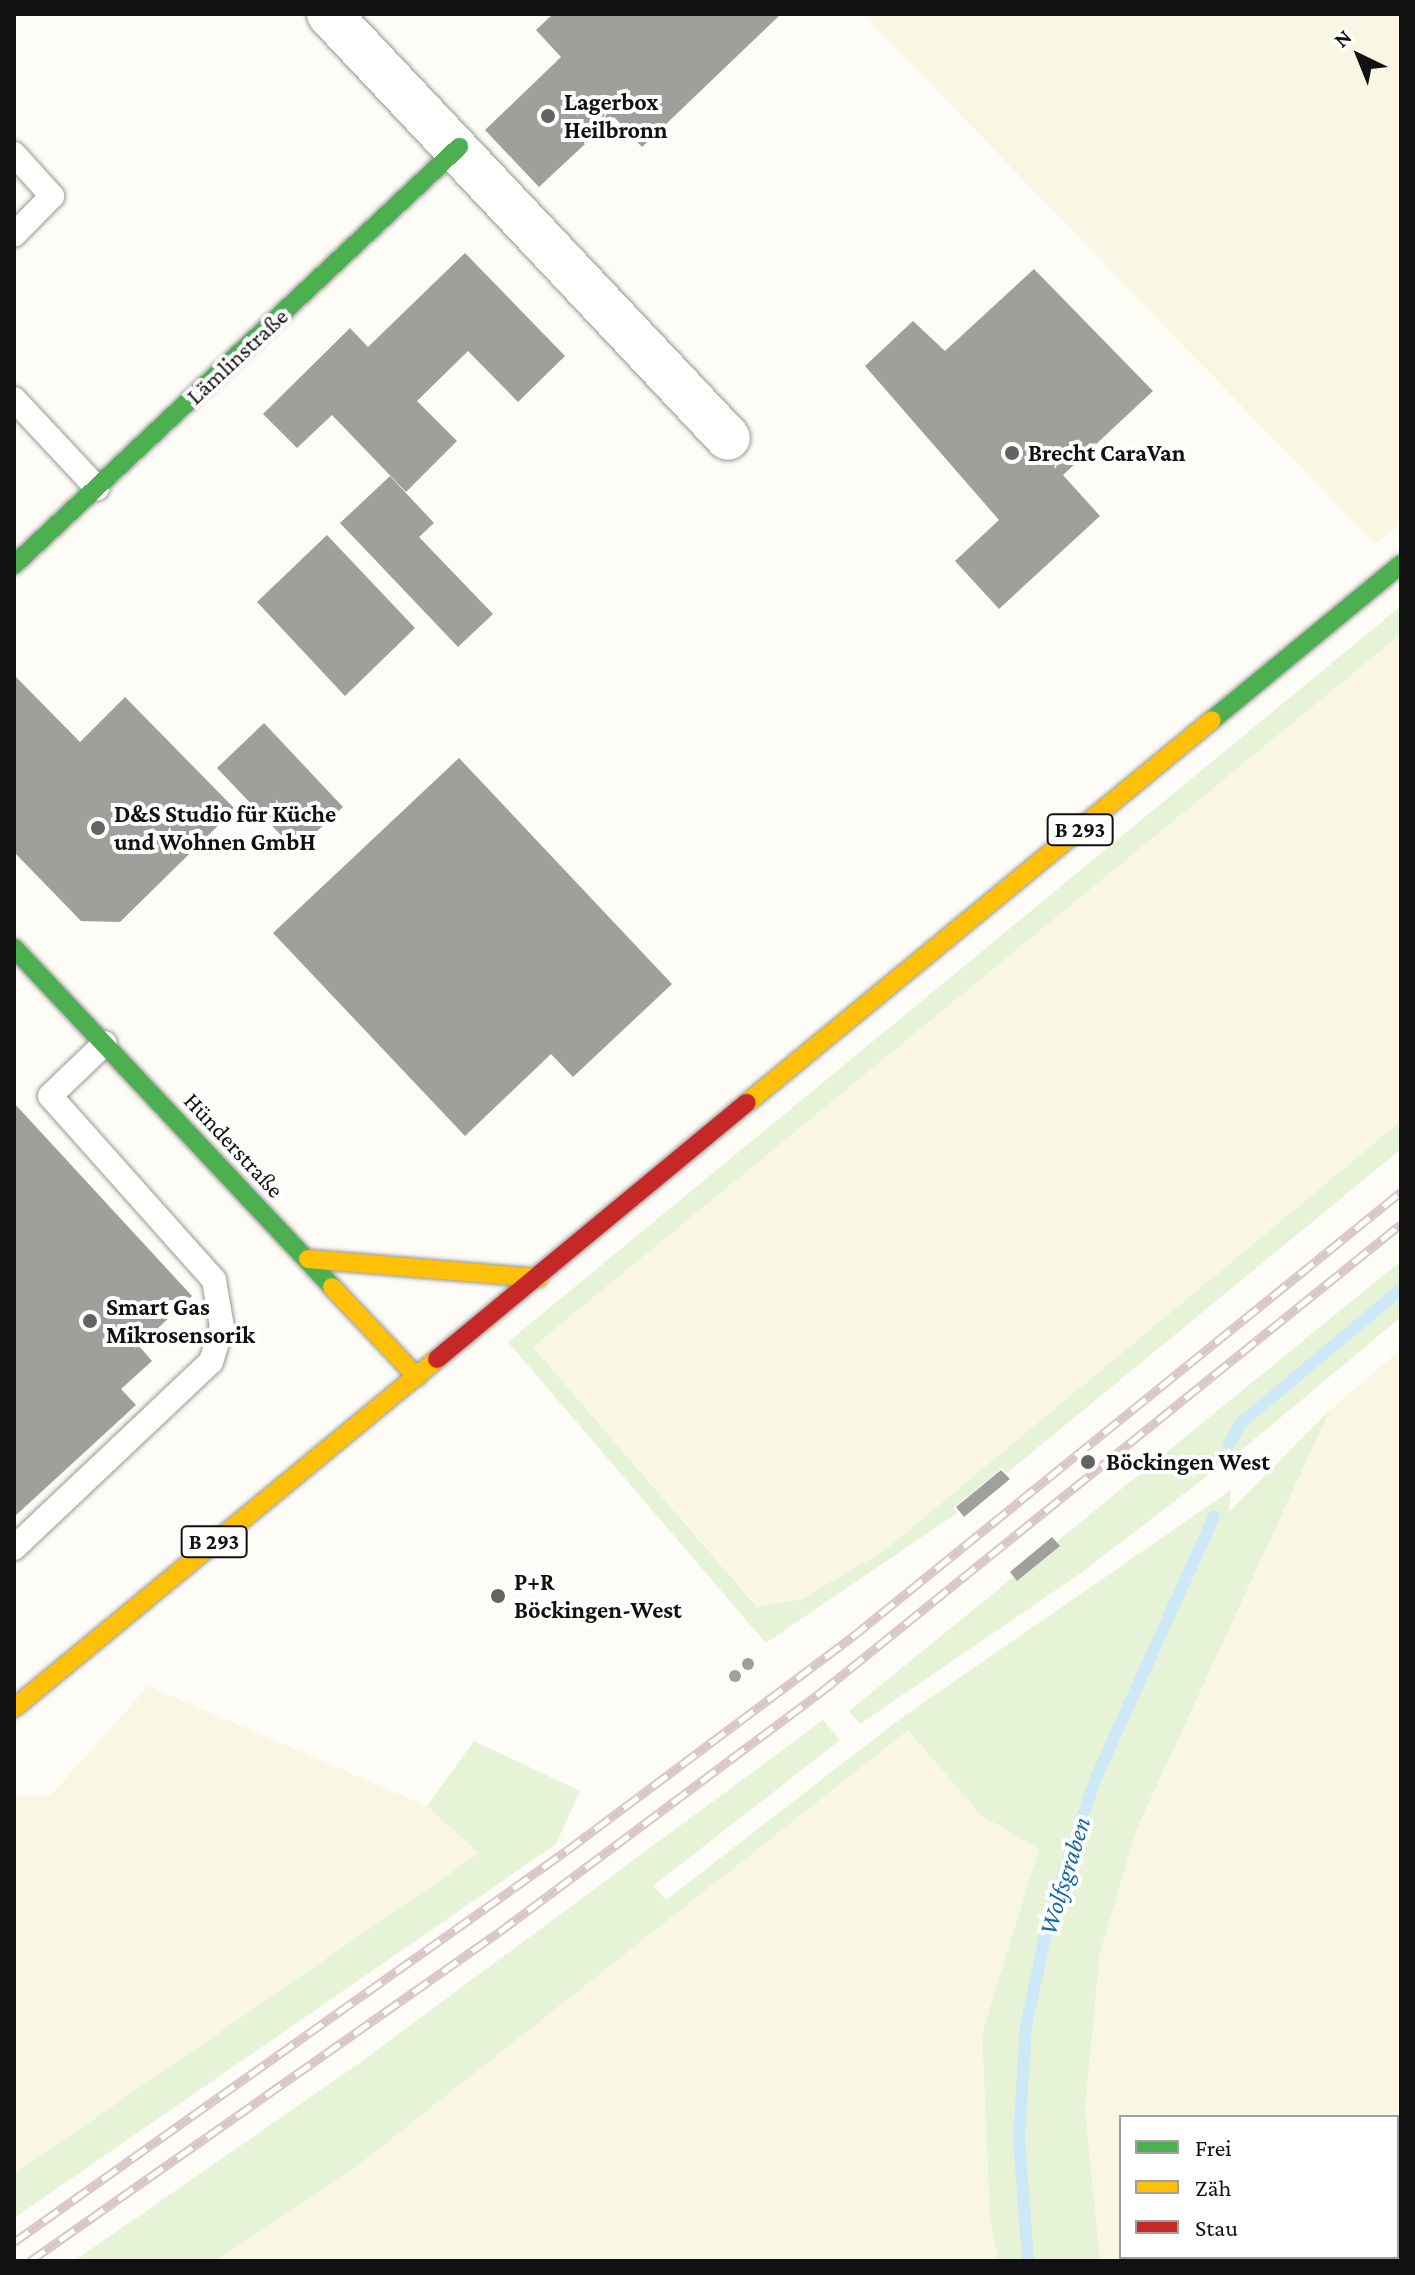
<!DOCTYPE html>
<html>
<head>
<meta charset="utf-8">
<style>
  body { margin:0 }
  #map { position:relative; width:1415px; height:2275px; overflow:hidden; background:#fdfcf7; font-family:"Crimson Pro",serif }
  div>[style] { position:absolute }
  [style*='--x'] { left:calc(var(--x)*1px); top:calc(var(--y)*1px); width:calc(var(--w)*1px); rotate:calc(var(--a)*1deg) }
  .farmland>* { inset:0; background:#f9f7e4 }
  .green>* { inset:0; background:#e7f3d7 }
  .stream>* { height:12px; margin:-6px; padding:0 6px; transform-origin:6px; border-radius:6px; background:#cde8f7 }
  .building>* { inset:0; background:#a19f9c }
  .round { border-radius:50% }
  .roads { filter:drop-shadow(0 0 2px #979795) drop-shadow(0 0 2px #979795) }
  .lane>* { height:24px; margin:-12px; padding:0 12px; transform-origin:12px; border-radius:12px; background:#fffffe }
  .street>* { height:44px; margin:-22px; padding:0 22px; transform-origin:22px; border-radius:22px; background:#fffffe }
  .fast>* { height:18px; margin:-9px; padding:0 9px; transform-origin:9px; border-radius:9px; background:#4caf50 }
  .slow>* { height:18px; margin:-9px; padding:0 9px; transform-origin:9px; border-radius:9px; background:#ffc107 }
  .jam>* { height:18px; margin:-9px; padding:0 9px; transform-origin:9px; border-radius:9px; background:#c62828 }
  .rail>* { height:9px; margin-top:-4.5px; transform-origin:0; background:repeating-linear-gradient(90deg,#fff 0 18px,#d9c6c7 0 36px); box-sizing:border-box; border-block:2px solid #d9c6c7 }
  .dots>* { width:22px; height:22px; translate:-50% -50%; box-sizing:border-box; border:4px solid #fff; border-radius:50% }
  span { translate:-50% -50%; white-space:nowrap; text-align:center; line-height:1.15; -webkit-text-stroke:8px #fff; paint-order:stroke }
  .shield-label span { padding:2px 6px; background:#fff; border:2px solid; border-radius:6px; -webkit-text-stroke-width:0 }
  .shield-label { font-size:22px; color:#111; font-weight:700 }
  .poi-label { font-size:24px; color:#111; font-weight:700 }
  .left { translate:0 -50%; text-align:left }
  .street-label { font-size:24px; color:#111 }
  .water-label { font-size:26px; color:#1768a6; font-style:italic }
  .frame { position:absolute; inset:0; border:16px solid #111; pointer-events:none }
  .legend { position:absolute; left:1119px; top:2115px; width:280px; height:144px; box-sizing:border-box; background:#fff; border:2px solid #a0a0a0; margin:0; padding:10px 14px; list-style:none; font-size:24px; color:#111 }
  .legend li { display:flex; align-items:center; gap:16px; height:40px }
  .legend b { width:40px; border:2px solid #a0a0a0 }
  .north { position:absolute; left:1319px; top:16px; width:80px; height:80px; -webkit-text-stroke:6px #fff; paint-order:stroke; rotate:317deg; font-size:22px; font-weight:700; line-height:32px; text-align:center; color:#111 }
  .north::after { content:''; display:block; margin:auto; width:28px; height:36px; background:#111; clip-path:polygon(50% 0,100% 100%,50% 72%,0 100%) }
</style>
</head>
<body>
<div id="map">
  <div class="farmland">
    <i style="clip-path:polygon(863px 14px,1401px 14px,1401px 524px,1375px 544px)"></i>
    <i style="clip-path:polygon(1401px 634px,1401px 1121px,885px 1550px,802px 1599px,758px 1607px,533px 1347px)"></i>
    <i style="clip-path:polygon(evenodd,1401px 1349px,1401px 2261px,1100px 2261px,1094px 2255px,1085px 2109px,1100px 1954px,1137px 1830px,1330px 1410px,1401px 1349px,1121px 2117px,1397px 2117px,1397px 2257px,1121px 2257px,1121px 2117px)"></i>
    <i style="clip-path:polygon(148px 1686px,427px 1806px,480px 1852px,14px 2174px,14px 1795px,50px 1796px)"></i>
    <i style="clip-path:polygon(908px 1729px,982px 1816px,1039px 1849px,982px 2033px,990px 2221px,999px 2261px,216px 2261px,357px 2166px)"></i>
  </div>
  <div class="green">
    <i style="clip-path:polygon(1401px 606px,1401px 634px,533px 1347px,757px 1607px,802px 1599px,885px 1550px,1401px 1121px,1401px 1149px,1007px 1473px,1002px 1468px,953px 1508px,957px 1513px,766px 1643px,508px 1342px)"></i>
    <i style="clip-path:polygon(1401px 1261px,1401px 1317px,1245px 1447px,1081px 1573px,860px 1724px,849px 1711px)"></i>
    <i style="clip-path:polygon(1330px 1410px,1137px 1829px,1100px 1953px,1085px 2109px,1100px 2261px,999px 2261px,990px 2221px,982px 2033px,1039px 1849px,982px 1816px,908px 1730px,357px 2166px,216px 2261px,74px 2261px,358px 2064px,823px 1720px,840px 1740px,653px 1886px,666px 1900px,900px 1719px,1231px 1490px,1229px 1512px)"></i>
    <i style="clip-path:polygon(474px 1741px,580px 1791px,556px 1844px,14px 2218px,14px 2174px,479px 1853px,427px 1806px)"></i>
  </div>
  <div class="stream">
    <i style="--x:1229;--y:1444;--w:24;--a:-60"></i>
    <i style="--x:1241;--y:1423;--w:209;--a:-39.9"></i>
    <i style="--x:1028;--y:2261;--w:123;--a:-94.2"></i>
    <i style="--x:1019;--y:2138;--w:112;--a:-86.4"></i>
    <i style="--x:1026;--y:2026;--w:115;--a:-77.9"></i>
    <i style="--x:1050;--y:1914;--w:141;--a:-71.4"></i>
    <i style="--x:1095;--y:1780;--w:289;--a:-65.7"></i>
  </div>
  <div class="building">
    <i style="clip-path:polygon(553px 14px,781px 14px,642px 147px,614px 117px,539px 187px,485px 130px,561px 57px,536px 30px)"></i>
    <i style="clip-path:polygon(465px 253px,565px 356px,518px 402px,468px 351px,417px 401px,457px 441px,406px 492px,332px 415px,297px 448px,263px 414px,350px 328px,368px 347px)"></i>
    <i style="clip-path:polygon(1034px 269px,1153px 391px,1063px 475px,1100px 516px,999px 609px,955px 561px,999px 520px,865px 366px,913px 321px,945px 351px)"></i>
    <i style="clip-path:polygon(390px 476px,434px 523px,419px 537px,493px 614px,458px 647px,340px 523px)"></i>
    <i style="clip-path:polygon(327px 535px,415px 628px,345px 696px,257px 602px)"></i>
    <i style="clip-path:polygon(14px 675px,80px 742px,125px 697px,235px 809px,120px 922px,81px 921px,14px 852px)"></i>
    <i style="clip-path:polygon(264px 723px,343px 807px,296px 851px,217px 768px)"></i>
    <i style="clip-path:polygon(459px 758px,672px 984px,573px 1077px,551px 1054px,465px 1136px,273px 933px)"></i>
    <i style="clip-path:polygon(14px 1103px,192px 1296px,139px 1346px,152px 1361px,121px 1389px,136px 1405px,14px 1517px)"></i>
    <i style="clip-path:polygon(1001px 1470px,1010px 1479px,964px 1517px,956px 1507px)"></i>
    <i style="clip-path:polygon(1052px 1537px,1060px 1546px,1017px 1581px,1010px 1572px)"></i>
    <i class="round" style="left:742px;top:1658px;width:12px;height:12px"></i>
    <i class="round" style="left:729px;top:1670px;width:12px;height:12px"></i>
  </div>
  <div class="roads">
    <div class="lane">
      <i style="--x:14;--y:154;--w:57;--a:47.9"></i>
      <i style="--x:52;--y:196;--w:54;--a:134.3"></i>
      <i style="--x:14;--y:399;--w:122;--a:47"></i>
      <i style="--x:14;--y:1548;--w:271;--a:-43.4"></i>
      <i style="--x:211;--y:1362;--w:37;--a:-73"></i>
      <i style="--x:222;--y:1327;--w:48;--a:-99.7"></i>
      <i style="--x:214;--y:1280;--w:246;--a:-131.7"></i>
      <i style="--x:50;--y:1096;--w:76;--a:-43.9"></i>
    </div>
    <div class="street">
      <i style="--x:329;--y:14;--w:582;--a:46.74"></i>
    </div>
    <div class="fast">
      <i style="--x:14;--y:565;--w:611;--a:-43.21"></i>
      <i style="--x:1212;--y:720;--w:245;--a:-39.5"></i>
      <i style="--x:14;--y:948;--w:465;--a:46.8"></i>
    </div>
    <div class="slow">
      <i style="--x:747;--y:1103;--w:602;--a:-39.48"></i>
      <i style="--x:308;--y:1259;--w:231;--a:4.7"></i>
      <i style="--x:332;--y:1287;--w:124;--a:46.6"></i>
      <i style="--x:14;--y:1708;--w:548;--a:-39.52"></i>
    </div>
    <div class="jam">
      <i style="--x:437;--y:1359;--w:402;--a:-39.6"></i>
    </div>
  </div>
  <div class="rail">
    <i style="--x:14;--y:2242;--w:676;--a:-35.31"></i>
    <i style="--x:566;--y:1851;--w:357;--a:-36.8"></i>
    <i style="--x:852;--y:1637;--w:707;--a:-39.03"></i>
    <i style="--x:30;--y:2261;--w:573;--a:-35.05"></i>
    <i style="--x:499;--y:1932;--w:402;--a:-36.7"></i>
    <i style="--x:821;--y:1692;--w:745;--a:-38.9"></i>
  </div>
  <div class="dots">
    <i style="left:548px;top:116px;background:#646362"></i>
    <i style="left:1012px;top:453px;background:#646362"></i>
    <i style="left:98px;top:828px;background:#646362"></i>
    <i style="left:90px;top:1321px;background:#646362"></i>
    <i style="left:1088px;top:1462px;background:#646362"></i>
    <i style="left:498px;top:1596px;background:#646362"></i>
  </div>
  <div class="shield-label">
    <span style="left:1080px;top:830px">B 293</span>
    <span style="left:214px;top:1542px">B 293</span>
  </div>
  <div class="poi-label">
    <span class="left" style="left:564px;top:116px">Lagerbox<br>Heilbronn</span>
    <span class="left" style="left:1028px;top:453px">Brecht CaraVan</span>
    <span class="left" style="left:114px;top:828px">D&amp;S Studio für Küche<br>und Wohnen GmbH</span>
    <span class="left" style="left:106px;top:1321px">Smart Gas<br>Mikrosensorik</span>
    <span class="left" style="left:1106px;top:1462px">Böckingen West</span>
    <span class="left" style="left:514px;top:1596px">P+R<br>Böckingen-West</span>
  </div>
  <div class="street-label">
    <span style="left:237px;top:356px;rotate:-43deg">Lämlinstraße</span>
    <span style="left:234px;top:1145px;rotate:47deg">Hünderstraße</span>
  </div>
  <div class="water-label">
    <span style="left:1065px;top:1876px;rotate:-73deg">Wolfsgraben</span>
  </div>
  <div class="frame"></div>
  <ul class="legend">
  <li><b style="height:10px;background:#4caf50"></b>Frei</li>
  <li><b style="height:10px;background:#ffc107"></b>Zäh</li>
  <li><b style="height:10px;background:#c62828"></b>Stau</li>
  </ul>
  <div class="north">N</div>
</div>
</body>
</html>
